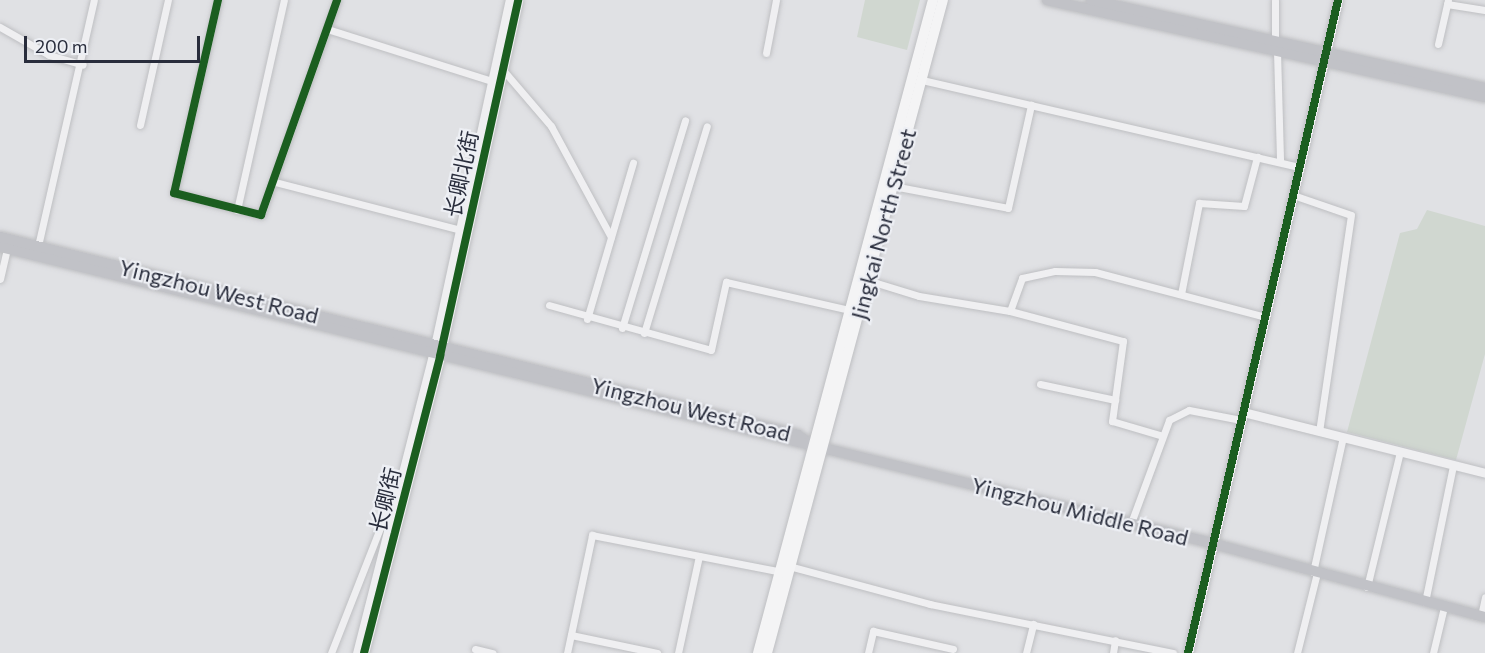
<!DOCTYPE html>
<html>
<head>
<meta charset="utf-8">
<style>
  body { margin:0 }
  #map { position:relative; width:1485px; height:653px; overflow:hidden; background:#e0e1e4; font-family:Commissioner,"Noto Sans SC",sans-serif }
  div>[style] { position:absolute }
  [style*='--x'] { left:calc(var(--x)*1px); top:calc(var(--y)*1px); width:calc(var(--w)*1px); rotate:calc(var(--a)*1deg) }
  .green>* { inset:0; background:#d0d7d0 }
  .roads { filter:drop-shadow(0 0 2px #bebfc2) drop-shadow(0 0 2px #bebfc2) }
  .minor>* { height:7px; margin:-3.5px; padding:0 3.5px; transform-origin:3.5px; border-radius:3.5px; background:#efeff1 }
  .tertiary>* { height:9px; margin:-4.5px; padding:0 4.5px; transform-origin:4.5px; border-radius:4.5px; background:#efeff1 }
  .secondary>* { height:10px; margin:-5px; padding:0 5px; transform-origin:5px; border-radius:5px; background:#c1c2c7 }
  .primary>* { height:10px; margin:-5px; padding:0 5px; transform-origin:5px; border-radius:5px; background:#f4f4f5 }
  .cycleway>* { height:8px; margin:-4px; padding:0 4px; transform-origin:4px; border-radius:4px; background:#1b5e20 }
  span { translate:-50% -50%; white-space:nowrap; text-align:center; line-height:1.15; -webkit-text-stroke:4.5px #edeff4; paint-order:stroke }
  .street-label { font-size:22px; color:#292d3c }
  .scale { position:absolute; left:24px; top:36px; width:176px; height:27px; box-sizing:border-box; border:3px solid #292d3c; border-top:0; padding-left:8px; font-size:18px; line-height:21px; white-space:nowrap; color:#292d3c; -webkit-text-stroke:4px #edeff4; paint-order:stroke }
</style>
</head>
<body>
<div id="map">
  <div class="green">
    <i style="clip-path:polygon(865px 0,920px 0,907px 50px,857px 37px)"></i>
    <i style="clip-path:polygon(1427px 210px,1485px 226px,1485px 354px,1456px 460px,1347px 432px,1400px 233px,1417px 229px)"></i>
  </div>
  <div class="roads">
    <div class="minor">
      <i style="--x:218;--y:0;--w:198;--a:102.8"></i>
      <i style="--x:174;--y:193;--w:90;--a:14.2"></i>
      <i style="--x:261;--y:215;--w:228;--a:-70.5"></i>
      <i style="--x:1447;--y:4;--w:38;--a:9"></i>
      <i style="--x:0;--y:27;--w:56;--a:29.7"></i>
      <i style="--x:49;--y:55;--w:35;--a:16"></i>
      <i style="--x:327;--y:29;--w:173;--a:17.5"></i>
      <i style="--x:1275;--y:41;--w:41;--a:-90"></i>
      <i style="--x:1438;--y:44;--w:45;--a:-77.2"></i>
      <i style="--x:1277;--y:51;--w:110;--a:88.4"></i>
      <i style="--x:766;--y:53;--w:54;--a:-79.3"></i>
      <i style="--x:503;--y:70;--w:74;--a:49.4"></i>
      <i style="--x:551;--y:126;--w:126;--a:61.6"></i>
      <i style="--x:922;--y:80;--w:388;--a:13"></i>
      <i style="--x:140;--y:125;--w:128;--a:-77.4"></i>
      <i style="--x:275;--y:182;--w:191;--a:14.5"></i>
      <i style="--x:893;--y:186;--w:117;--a:10.8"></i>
      <i style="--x:1008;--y:208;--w:106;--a:-77.4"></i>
      <i style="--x:1293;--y:195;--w:61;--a:19"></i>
      <i style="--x:1351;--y:215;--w:218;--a:98.4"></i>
      <i style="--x:237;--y:210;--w:215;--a:-77.4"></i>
      <i style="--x:38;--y:246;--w:252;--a:-77.2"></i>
      <i style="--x:0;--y:279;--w:31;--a:-77"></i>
      <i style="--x:867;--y:280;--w:54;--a:17.1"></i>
      <i style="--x:919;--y:296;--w:92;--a:9.4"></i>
      <i style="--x:1010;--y:311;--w:35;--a:-70"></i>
      <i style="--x:1022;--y:278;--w:34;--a:-12"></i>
      <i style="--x:1055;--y:271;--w:40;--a:1.4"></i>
      <i style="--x:1095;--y:272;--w:176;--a:14.8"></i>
      <i style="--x:1181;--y:294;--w:93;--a:-78.8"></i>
      <i style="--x:1199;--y:203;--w:45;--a:3.8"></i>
      <i style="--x:1244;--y:206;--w:51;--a:-75.1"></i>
      <i style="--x:549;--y:305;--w:168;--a:15.5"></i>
      <i style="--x:711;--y:350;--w:70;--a:-77.6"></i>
      <i style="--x:726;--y:282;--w:126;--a:12.8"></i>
      <i style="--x:1010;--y:311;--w:117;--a:14.9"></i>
      <i style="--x:1123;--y:341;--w:81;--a:97.8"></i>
      <i style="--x:1112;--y:421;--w:50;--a:16.3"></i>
      <i style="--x:587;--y:319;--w:163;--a:-73.6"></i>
      <i style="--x:622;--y:328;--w:217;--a:-73.1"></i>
      <i style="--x:644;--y:333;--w:216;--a:-73.1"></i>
      <i style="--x:1040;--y:384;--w:77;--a:12"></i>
      <i style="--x:1131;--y:523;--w:110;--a:-69.7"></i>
      <i style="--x:1169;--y:420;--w:22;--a:-27"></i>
      <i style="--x:1189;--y:410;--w:53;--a:10.9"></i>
      <i style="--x:789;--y:566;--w:146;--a:15.1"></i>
      <i style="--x:930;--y:604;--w:248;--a:11.4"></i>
      <i style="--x:1313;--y:572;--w:138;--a:-77.5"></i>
      <i style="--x:1367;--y:587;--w:139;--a:-76.3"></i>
      <i style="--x:1425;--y:602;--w:140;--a:-78.4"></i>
      <i style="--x:1481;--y:616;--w:19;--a:-78"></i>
      <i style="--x:571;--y:635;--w:88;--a:11.8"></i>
      <i style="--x:475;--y:649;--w:18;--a:13"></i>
      <i style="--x:331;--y:653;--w:184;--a:-68.6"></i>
      <i style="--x:567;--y:653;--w:121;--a:-78"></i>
      <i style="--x:592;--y:535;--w:189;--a:11"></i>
      <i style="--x:678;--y:653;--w:99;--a:-77.8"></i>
      <i style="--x:868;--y:653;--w:23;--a:-77"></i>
      <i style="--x:873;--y:631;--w:82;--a:12.7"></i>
      <i style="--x:1026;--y:653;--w:30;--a:-76"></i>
      <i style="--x:1113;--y:653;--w:13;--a:-81"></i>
      <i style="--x:1297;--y:653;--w:82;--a:-76"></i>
      <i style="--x:1433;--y:653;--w:47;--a:-76.6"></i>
    </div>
    <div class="tertiary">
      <i style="--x:1243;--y:412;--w:250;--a:14.1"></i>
      <i style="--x:357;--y:653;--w:308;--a:-75.7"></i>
      <i style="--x:433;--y:355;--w:363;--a:-77.8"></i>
      <i style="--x:364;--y:653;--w:307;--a:-75.6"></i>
      <i style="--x:440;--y:356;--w:364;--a:-77.6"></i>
      <i style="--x:1188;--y:653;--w:670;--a:-77.06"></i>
    </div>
    <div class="secondary">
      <i style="--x:1047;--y:0;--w:449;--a:12.5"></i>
      <i style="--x:1091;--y:0;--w:404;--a:12.6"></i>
      <i style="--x:0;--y:237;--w:822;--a:13.93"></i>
      <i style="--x:798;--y:435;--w:17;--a:36"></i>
      <i style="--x:0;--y:247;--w:1238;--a:13.73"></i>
      <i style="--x:1203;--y:541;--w:292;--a:15.1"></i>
    </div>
    <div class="primary">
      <i style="--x:758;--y:653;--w:676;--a:-75"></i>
      <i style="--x:767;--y:653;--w:676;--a:-74.92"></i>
    </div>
  </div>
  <div class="cycleway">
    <i style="--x:218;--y:0;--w:198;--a:102.8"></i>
    <i style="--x:174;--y:193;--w:90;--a:14.2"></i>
    <i style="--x:261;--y:215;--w:228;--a:-70.5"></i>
    <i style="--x:364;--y:653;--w:307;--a:-75.6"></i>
    <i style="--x:440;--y:356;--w:364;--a:-77.6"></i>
    <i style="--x:1188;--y:653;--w:670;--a:-77.06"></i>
  </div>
  <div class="street-label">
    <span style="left:461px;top:174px;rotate:-78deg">长卿北街</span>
    <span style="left:883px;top:224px;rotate:-75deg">Jingkai North Street</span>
    <span style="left:219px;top:291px;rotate:14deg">Yingzhou West Road</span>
    <span style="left:691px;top:409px;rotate:14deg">Yingzhou West Road</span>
    <span style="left:385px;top:500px;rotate:-76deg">长卿街</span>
    <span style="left:1080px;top:511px;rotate:14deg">Yingzhou Middle Road</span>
  </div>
  <div class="scale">200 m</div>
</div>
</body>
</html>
